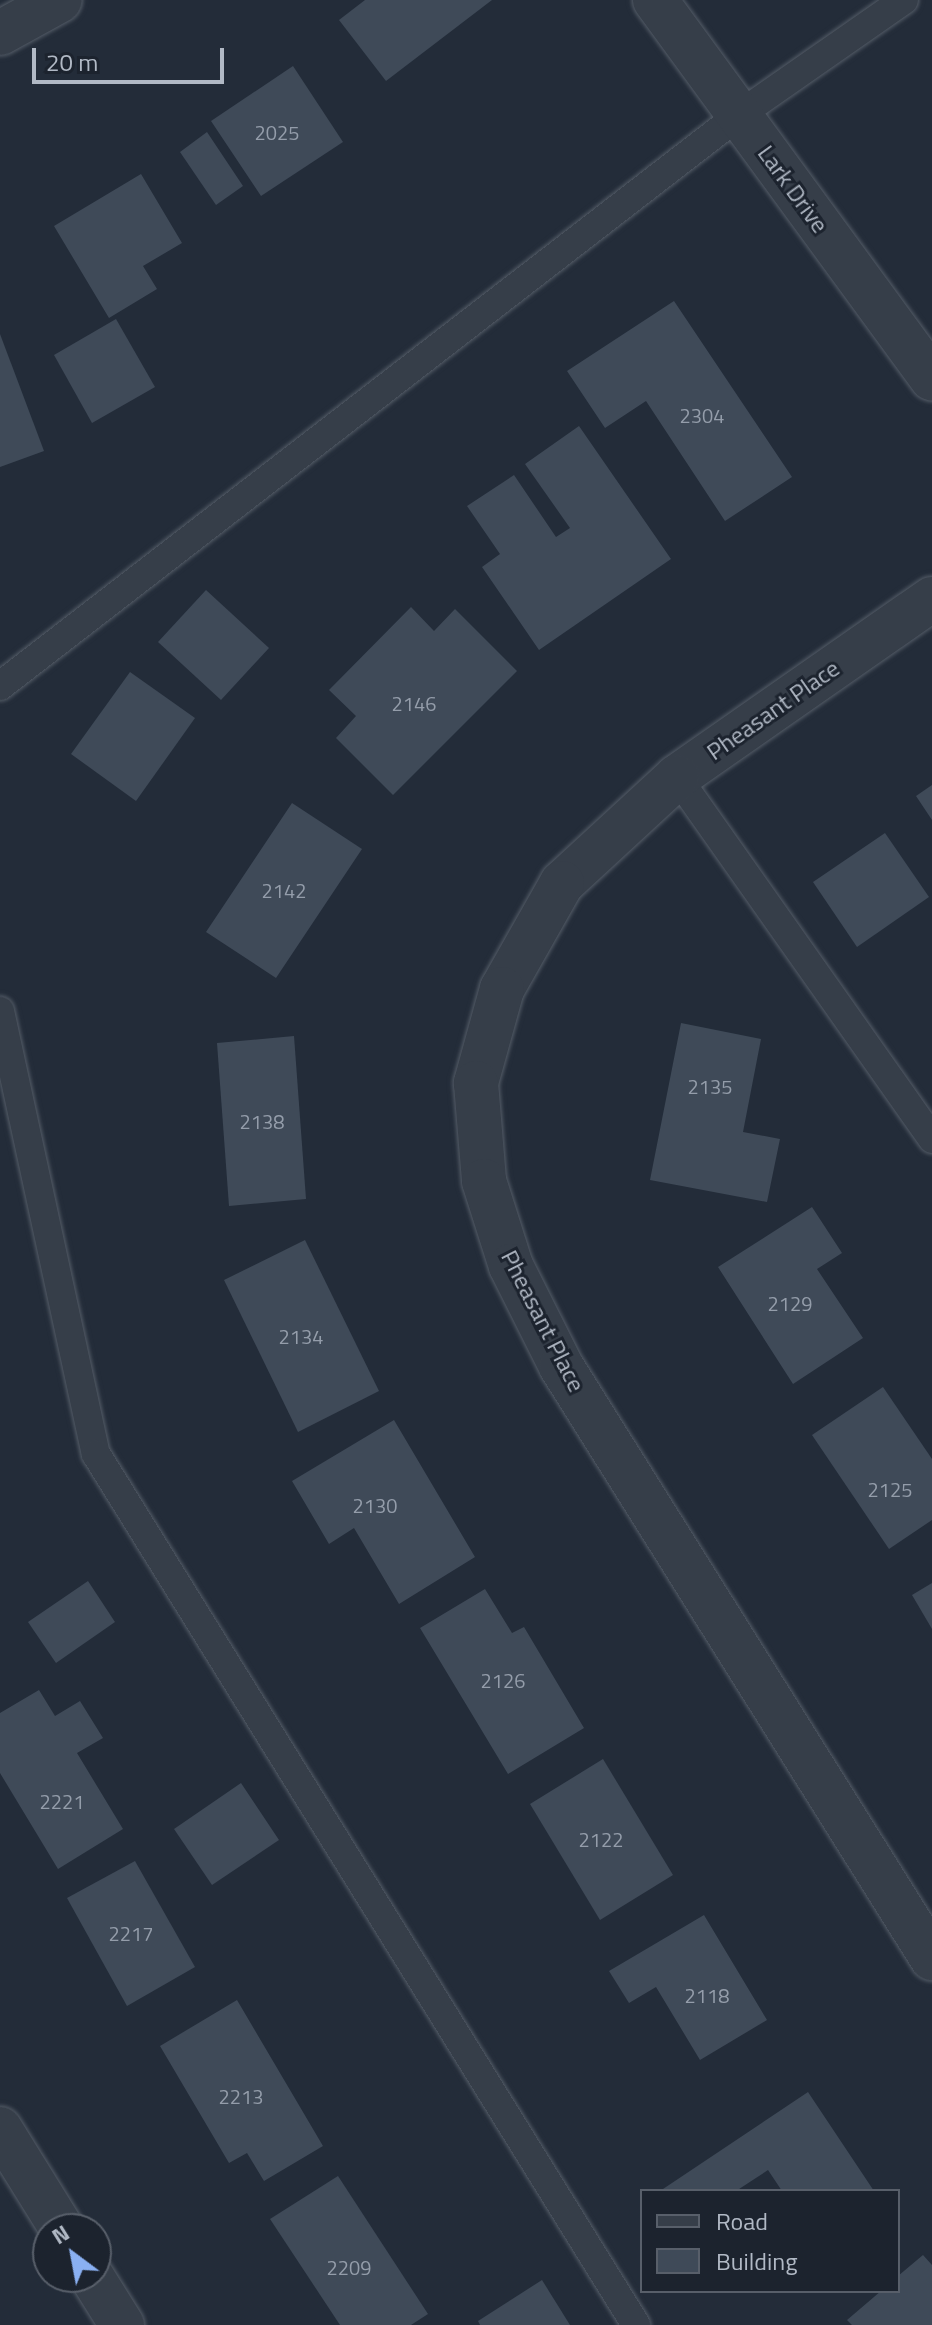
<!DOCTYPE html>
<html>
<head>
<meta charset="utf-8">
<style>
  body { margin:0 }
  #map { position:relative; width:932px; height:2325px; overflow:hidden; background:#232c39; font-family:"Titillium Web",sans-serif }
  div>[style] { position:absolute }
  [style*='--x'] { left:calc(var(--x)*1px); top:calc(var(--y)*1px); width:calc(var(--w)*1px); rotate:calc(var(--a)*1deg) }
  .building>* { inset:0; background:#3f4a58 }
  .roads { filter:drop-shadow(0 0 2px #545c67) drop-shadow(0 0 2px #545c67) }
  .service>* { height:28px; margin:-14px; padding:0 14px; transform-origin:14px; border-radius:14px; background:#363e49 }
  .minor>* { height:44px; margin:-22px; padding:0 22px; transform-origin:22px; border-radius:22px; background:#363e49 }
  span { translate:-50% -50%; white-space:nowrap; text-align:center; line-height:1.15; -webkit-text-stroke:6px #1c232e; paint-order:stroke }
  .number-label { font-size:20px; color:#949daa }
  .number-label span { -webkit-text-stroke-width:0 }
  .street-label { font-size:24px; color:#b1b9c5 }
  .legend { position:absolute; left:640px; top:2189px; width:260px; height:104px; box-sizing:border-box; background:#1c232e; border:2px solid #585f6a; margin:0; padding:10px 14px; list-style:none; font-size:24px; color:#b1b9c5 }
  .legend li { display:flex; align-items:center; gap:16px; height:40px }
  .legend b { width:40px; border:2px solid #585f6a }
  .north { position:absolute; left:32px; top:2213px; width:80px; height:80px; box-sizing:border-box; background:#1c232e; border:2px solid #585f6a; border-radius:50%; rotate:328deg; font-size:22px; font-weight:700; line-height:32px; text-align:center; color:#b1b9c5 }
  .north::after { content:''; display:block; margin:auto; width:28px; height:36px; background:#8ab0f2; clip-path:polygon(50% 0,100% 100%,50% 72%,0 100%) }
  .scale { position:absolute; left:32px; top:48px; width:192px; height:36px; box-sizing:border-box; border:4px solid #b1b9c5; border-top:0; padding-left:10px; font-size:24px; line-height:28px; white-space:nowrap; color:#b1b9c5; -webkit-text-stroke:6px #1c232e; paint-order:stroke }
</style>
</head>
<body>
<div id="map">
  <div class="building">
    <i style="clip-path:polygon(365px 0,492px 0,386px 81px,339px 20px)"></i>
    <i style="clip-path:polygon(293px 66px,343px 142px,261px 196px,211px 121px)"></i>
    <i style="clip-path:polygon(207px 132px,243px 186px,216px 205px,180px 152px)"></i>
    <i style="clip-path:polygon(141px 174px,182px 243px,143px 266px,157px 289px,109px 318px,54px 226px)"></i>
    <i style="clip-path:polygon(674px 301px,792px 477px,725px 521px,646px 401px,605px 428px,567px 371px)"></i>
    <i style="clip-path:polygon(116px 319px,155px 387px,92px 423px,54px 355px)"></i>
    <i style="clip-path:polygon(0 334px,44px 451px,0 467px)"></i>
    <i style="clip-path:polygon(579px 426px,671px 559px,539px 650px,482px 567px,500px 554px,467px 506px,514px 475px,556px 537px,570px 528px,525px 464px)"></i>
    <i style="clip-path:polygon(206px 590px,269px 648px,221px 700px,158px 642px)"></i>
    <i style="clip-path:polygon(411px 607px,434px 631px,455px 609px,517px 671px,393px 795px,336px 738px,356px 716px,329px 690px)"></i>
    <i style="clip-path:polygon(130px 672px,195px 718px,136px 801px,71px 754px)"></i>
    <i style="clip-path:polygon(932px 785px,932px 820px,916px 796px)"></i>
    <i style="clip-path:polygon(292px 803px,362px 849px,276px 978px,206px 932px)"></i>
    <i style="clip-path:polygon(885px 833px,929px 897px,857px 947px,813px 882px)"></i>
    <i style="clip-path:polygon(681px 1023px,761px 1039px,743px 1132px,780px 1139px,767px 1202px,650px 1180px)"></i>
    <i style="clip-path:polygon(294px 1036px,306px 1199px,229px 1206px,217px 1043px)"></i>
    <i style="clip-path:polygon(812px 1207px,842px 1253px,817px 1269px,863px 1338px,793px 1384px,718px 1267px)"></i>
    <i style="clip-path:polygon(305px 1240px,379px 1391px,298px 1432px,224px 1280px)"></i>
    <i style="clip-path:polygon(883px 1387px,932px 1459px,932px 1520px,889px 1549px,812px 1435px)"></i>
    <i style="clip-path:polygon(394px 1420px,475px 1557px,399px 1604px,354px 1528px,329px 1544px,292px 1481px)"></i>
    <i style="clip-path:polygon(88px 1581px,115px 1622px,56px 1663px,28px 1622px)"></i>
    <i style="clip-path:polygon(932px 1583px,932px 1629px,912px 1595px)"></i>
    <i style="clip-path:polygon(485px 1589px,512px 1633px,524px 1627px,584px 1728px,508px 1774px,420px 1628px)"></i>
    <i style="clip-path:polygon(39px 1690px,55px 1716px,80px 1701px,103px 1738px,77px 1753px,123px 1829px,58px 1869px,0 1773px,0 1713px)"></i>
    <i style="clip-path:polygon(603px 1759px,673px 1875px,600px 1920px,530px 1804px)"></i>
    <i style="clip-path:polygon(241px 1783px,279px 1840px,212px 1885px,174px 1829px)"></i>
    <i style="clip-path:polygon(135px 1861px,195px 1967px,127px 2006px,67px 1898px)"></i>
    <i style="clip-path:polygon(704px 1915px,767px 2020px,700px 2060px,656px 1987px,629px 2003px,609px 1971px)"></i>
    <i style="clip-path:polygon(237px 2000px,323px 2146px,264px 2181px,247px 2153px,229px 2163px,160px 2046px)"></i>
    <i style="clip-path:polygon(808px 2092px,874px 2191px,782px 2191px,768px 2170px,736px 2191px,660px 2191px)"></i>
    <i style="clip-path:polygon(338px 2176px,428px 2314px,411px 2325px,340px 2325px,270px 2219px)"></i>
    <i style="clip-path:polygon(923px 2255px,932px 2265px,932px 2325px,852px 2325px,847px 2320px,881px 2291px,898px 2291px,898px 2276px)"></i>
    <i style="clip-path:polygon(542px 2280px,570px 2325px,480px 2325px,478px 2321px)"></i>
  </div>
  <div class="roads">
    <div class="service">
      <i style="--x:0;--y:686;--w:934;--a:-37.69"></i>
      <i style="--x:739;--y:115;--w:201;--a:-34.9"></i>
      <i style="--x:677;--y:777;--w:443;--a:54.8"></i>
      <i style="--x:0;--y:1011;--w:453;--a:77.8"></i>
      <i style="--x:96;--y:1454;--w:1025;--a:58.2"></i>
    </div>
    <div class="minor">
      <i style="--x:655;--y:0;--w:469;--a:53.8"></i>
      <i style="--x:0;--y:33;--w:68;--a:-28.8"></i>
      <i style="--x:932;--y:599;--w:311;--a:145.1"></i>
      <i style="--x:677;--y:777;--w:156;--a:137.3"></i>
      <i style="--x:562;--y:883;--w:122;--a:119.5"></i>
      <i style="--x:502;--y:989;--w:98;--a:105.5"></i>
      <i style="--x:476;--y:1083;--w:98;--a:85.3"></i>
      <i style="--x:484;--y:1181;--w:89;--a:72.4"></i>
      <i style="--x:511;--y:1266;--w:112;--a:63.4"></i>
      <i style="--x:561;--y:1366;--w:699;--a:57.93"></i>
      <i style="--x:0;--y:2129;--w:118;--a:58.2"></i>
      <i style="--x:92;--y:2277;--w:57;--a:58"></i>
    </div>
  </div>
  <div class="number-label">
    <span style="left:277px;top:132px">2025</span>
    <span style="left:702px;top:415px">2304</span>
    <span style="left:414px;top:703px">2146</span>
    <span style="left:284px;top:890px">2142</span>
    <span style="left:710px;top:1086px">2135</span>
    <span style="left:262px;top:1121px">2138</span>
    <span style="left:790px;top:1303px">2129</span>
    <span style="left:301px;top:1336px">2134</span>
    <span style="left:890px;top:1489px">2125</span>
    <span style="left:375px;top:1505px">2130</span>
    <span style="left:503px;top:1680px">2126</span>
    <span style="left:62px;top:1801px">2221</span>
    <span style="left:601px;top:1839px">2122</span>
    <span style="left:131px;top:1933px">2217</span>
    <span style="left:707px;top:1995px">2118</span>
    <span style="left:241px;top:2096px">2213</span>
    <span style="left:349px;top:2267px">2209</span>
  </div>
  <div class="street-label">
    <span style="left:793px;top:189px;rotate:54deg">Lark Drive</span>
    <span style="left:773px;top:710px;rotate:-35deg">Pheasant Place</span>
    <span style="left:543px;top:1321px;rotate:63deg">Pheasant Place</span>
  </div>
  <ul class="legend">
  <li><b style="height:10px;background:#363e49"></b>Road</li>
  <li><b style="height:22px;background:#3f4a58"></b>Building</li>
  </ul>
  <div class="north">N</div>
  <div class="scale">20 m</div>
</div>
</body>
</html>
